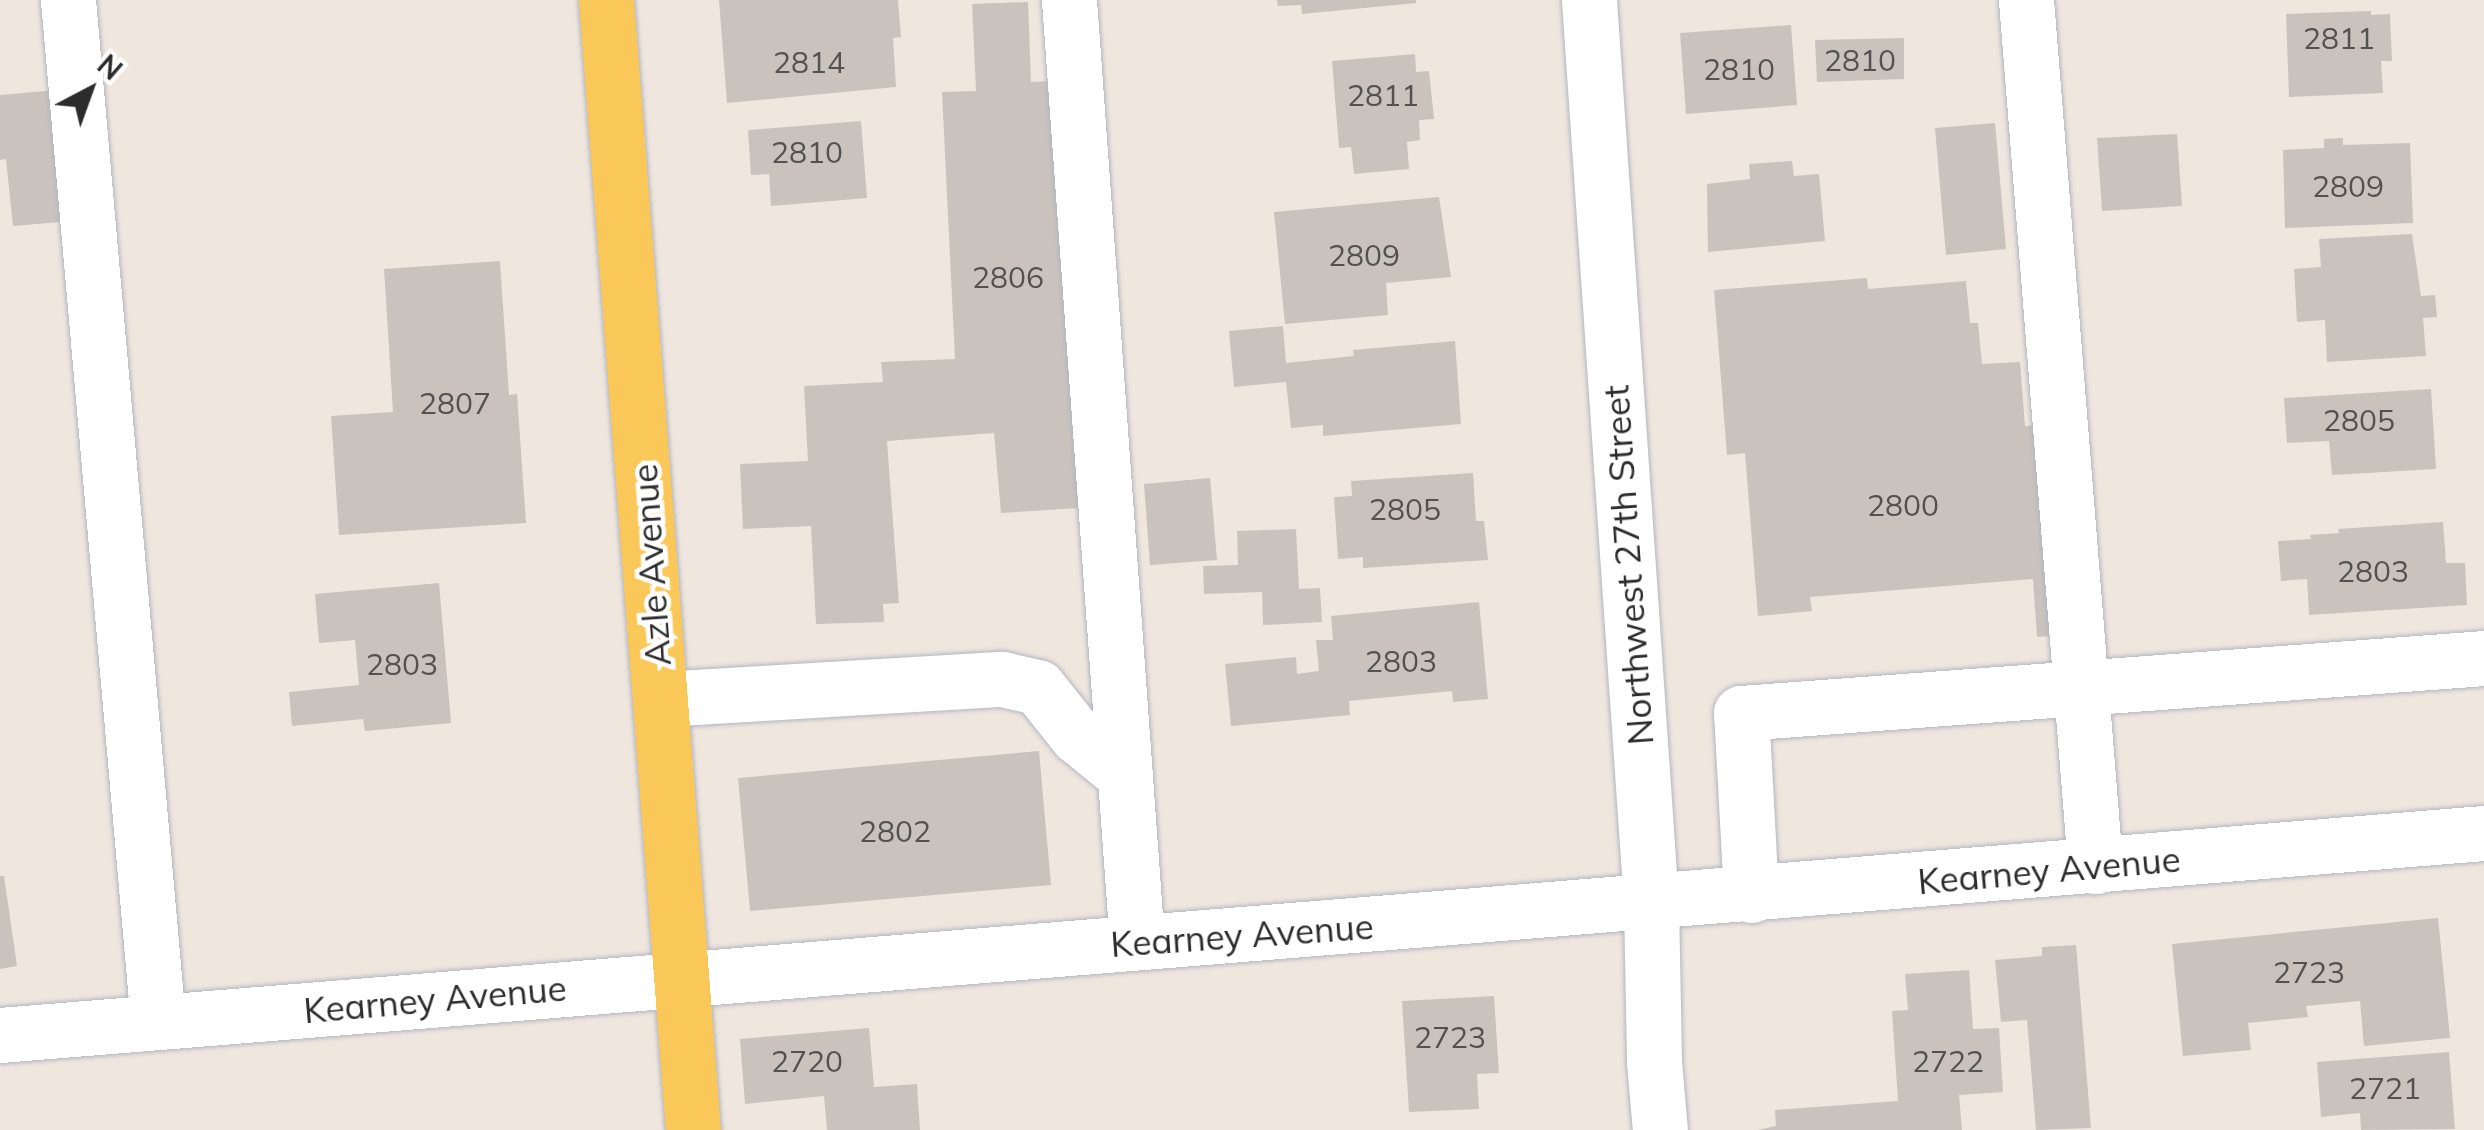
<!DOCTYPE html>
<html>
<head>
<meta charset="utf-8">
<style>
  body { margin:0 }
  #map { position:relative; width:2484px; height:1130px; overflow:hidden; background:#efe6de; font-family:Mulish,sans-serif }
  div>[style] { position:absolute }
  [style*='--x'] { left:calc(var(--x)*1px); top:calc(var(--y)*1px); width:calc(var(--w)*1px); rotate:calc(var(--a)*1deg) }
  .building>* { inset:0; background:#cac3bd }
  .roads { filter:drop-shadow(0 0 2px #b2b6c1) drop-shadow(0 0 2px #b2b6c1) }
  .minor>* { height:55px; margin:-27.5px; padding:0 27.5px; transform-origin:27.5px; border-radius:27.5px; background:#fff }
  .major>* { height:55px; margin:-27.5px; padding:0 27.5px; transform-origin:27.5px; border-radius:27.5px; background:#f9c859 }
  span { translate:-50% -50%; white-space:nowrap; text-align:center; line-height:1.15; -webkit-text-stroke:9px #fff; paint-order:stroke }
  .number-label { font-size:30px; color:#545250 }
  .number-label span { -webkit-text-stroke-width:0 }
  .street-label { font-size:35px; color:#2c2c2c }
  .north { position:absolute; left:40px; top:40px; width:100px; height:100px; -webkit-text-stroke:8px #fff; paint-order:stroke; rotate:41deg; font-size:28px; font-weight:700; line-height:40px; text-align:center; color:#2c2c2c }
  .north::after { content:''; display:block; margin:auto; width:35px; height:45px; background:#2c2c2c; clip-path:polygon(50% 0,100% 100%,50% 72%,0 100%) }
</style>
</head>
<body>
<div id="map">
  <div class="building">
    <i style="clip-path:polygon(719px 0,898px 0,901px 37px,893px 38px,896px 87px,727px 103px)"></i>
    <i style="clip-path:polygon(1277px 0,1416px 0,1416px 3px,1302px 14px,1301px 5px,1278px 6px)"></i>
    <i style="clip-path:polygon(1028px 2px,1031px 82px,1053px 81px,1079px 508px,1001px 513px,994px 433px,887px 441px,899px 603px,883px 604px,884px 622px,816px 624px,811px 526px,743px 529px,740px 464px,808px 461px,804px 386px,883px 382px,881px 362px,955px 359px,942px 92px,976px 91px,972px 4px)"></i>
    <i style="clip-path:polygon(2371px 11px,2371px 15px,2390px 14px,2392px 61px,2381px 61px,2383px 93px,2289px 97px,2286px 14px)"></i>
    <i style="clip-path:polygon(1791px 25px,1797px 105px,1686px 114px,1680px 33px)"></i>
    <i style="clip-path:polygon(1904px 38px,1904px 79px,1817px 82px,1815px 40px)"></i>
    <i style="clip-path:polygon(1415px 54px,1416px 72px,1429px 71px,1434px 119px,1419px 120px,1420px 140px,1407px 142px,1409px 169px,1354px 174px,1351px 147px,1339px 148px,1332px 61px)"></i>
    <i style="clip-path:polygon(57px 90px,71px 221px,13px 226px,6px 159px,0 160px,0 95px)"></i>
    <i style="clip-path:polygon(861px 121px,867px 198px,771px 206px,769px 174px,751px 175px,748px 130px)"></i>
    <i style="clip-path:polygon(1995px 123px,2006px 249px,1946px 255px,1935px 128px)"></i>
    <i style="clip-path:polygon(2177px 134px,2182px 206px,2102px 211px,2097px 138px)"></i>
    <i style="clip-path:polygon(2343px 138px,2343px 145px,2410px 143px,2413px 223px,2285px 228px,2283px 150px,2324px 148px,2324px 139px)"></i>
    <i style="clip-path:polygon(1792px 161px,1794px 176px,1819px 174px,1825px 241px,1708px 252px,1707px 184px,1750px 179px,1749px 164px)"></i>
    <i style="clip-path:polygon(1439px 197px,1451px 277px,1386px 283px,1388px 315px,1285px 324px,1274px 212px)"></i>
    <i style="clip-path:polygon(2412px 234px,2421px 296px,2435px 295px,2437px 317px,2423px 318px,2426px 356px,2327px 362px,2325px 320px,2297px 322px,2294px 269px,2321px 267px,2319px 239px)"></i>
    <i style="clip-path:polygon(500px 261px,509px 395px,517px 394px,526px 523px,339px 535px,331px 416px,393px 412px,384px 269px)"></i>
    <i style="clip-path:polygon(1867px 278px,1868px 289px,1966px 281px,1970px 323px,1978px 323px,1982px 364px,2020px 362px,2025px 426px,2051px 424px,2060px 635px,2037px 637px,2033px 579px,1810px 597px,1812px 611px,1758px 616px,1745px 453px,1727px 455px,1714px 290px)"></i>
    <i style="clip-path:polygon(1283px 326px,1286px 363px,1354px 356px,1353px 350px,1455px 341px,1461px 424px,1323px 436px,1323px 425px,1291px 428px,1286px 382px,1234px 387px,1229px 331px)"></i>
    <i style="clip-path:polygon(2431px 389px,2436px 469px,2332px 475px,2329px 441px,2287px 443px,2284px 398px)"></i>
    <i style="clip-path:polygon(1473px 473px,1476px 521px,1484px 521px,1488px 560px,1363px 568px,1363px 557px,1338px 559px,1334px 497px,1352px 496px,1351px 481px)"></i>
    <i style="clip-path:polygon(1210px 478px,1217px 560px,1150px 565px,1144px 484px)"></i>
    <i style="clip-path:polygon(2443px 522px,2446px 563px,2465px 563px,2467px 605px,2309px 615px,2307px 579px,2281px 581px,2278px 541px,2311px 539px,2310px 535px,2339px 533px,2338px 529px)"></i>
    <i style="clip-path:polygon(1296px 529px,1299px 589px,1320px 588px,1322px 622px,1263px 625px,1262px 592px,1204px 594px,1203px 566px,1238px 565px,1237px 531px)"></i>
    <i style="clip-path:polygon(439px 583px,451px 723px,365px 731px,363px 719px,292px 726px,289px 692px,359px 685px,355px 640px,319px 643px,315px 594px)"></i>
    <i style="clip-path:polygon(1479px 602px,1488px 699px,1453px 702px,1452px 691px,1349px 701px,1350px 715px,1231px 726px,1225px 664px,1296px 657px,1297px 674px,1319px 671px,1316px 640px,1333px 640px,1331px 616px)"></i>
    <i style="clip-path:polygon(1039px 751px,1051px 885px,750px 911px,738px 778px)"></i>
    <i style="clip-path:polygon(0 876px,4px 876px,17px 966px,0 969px)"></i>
    <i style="clip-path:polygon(2438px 918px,2450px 1038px,2364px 1046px,2360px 1001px,2306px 1006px,2308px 1017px,2248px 1023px,2251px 1050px,2183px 1056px,2172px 944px)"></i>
    <i style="clip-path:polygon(2076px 945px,2091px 1128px,2036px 1130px,2027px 1020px,2001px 1022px,1995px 960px,2042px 956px,2042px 947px)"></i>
    <i style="clip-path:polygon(1969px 970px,1973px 1029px,1999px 1028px,2003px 1092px,1959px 1095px,1962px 1130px,1758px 1130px,1776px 1126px,1775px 1110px,1898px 1101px,1892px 1011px,1908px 1010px,1905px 974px)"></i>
    <i style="clip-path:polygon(1494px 996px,1499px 1073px,1477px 1074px,1479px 1109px,1409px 1112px,1402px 1001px)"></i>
    <i style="clip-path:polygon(869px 1028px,874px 1087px,917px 1084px,920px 1130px,827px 1130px,824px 1096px,745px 1104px,740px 1039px)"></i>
    <i style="clip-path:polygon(2449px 1052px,2455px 1129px,2361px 1130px,2360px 1113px,2321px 1117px,2317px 1062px)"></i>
  </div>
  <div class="roads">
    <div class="minor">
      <i style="--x:68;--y:0;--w:1026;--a:84.97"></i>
      <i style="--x:1069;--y:0;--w:945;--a:85.88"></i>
      <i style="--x:1589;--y:0;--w:905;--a:86.07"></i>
      <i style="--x:1651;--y:903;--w:159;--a:88.9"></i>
      <i style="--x:1654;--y:1062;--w:68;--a:85"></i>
      <i style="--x:2026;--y:0;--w:869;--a:85.44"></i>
      <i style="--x:661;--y:699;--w:342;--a:-3.4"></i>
      <i style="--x:1002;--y:679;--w:37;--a:13"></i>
      <i style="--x:1038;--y:687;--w:63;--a:51.5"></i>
      <i style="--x:1077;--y:736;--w:62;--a:39.1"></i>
      <i style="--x:1751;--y:895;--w:182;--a:-93.1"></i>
      <i style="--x:1741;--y:713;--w:745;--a:-4.23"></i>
      <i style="--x:0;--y:1035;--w:2492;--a:-4.65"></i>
    </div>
    <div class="major">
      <i style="--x:606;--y:0;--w:1133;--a:85.6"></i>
    </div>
  </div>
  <div class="number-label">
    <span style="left:2339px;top:38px">2811</span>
    <span style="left:1860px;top:60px">2810</span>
    <span style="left:809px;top:62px">2814</span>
    <span style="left:1739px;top:69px">2810</span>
    <span style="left:1383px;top:95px">2811</span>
    <span style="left:807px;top:152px">2810</span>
    <span style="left:2348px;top:186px">2809</span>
    <span style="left:1364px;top:255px">2809</span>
    <span style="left:1008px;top:277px">2806</span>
    <span style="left:455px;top:403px">2807</span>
    <span style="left:2359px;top:420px">2805</span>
    <span style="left:1903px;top:505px">2800</span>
    <span style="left:1405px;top:509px">2805</span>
    <span style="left:2373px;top:571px">2803</span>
    <span style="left:1401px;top:661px">2803</span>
    <span style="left:402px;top:664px">2803</span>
    <span style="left:895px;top:831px">2802</span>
    <span style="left:2309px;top:972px">2723</span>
    <span style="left:1450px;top:1037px">2723</span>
    <span style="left:807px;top:1061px">2720</span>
    <span style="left:1948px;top:1061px">2722</span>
    <span style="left:2385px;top:1088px">2721</span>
  </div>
  <div class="street-label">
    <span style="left:651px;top:565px;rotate:-94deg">Azle Avenue</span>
    <span style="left:1628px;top:565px;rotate:-94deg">Northwest 27th Street</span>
    <span style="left:2049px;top:870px;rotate:-5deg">Kearney Avenue</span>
    <span style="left:1242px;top:935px;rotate:-4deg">Kearney Avenue</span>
    <span style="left:435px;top:999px;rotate:-5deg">Kearney Avenue</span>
  </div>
  <div class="north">N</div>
</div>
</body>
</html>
